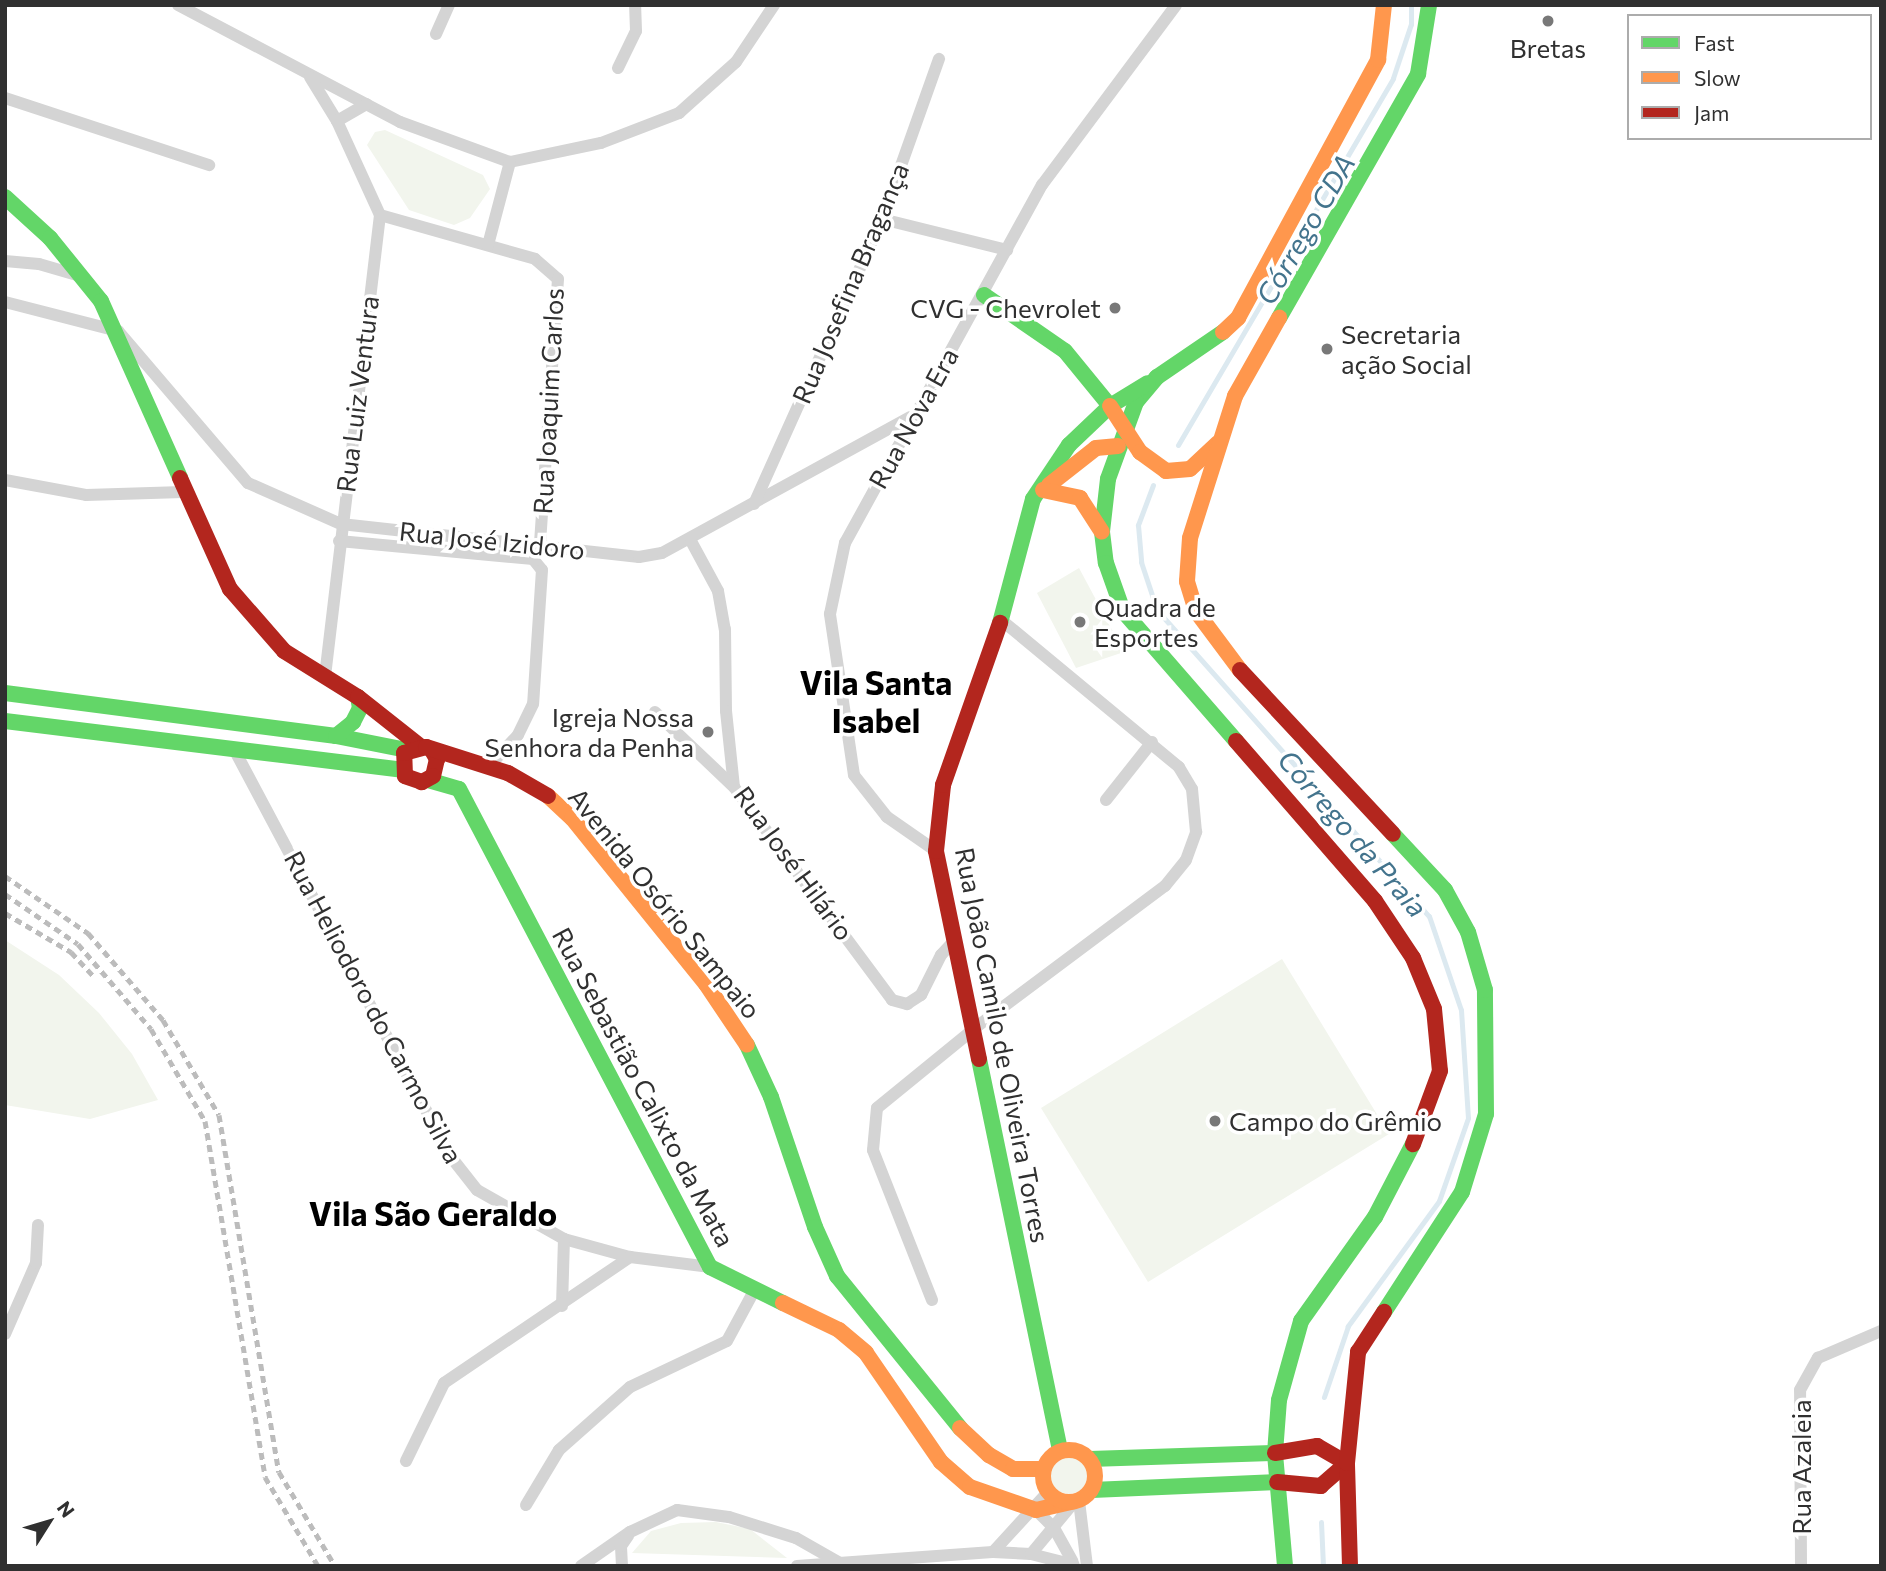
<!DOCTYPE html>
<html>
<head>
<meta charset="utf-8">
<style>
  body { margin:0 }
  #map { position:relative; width:1886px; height:1571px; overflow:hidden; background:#fff; font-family:Commissioner,sans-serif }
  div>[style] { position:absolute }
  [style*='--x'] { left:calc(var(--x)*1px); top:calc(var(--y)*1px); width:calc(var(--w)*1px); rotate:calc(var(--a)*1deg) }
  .green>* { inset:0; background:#f2f5ed }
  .round { border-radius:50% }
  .stream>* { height:5px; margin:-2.5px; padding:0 2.5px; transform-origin:2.5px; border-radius:2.5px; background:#dce9f0 }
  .street>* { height:12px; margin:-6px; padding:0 6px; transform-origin:6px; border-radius:6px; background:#d4d4d4 }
  .fast>* { height:16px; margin:-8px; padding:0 8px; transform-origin:8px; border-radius:8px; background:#63d668 }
  .slow>* { height:16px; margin:-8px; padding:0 8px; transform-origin:8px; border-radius:8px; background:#ff974d }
  .slow>.ring { margin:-8px; padding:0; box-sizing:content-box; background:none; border:16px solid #ff974d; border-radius:50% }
  .jam>* { height:16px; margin:-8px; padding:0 8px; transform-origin:8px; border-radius:8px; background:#b3261e }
  .rail>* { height:5px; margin-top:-2.5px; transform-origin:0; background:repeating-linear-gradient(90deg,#bcbcbc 0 7px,transparent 0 12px) }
  .dots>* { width:19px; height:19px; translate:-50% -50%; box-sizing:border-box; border:4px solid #fff; border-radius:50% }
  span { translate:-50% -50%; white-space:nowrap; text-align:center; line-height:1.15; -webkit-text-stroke:7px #fff; paint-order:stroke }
  .poi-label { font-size:26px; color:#303030 }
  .right { translate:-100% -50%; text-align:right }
  .left { translate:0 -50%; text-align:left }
  .street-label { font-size:26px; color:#303030 }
  .water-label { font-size:28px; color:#43748d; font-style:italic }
  .district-label { font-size:33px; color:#000; font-weight:700 }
  .frame { position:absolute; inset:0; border:7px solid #303030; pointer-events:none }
  .legend { position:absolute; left:1627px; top:14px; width:245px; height:126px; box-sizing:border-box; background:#fff; border:2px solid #acacac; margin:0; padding:9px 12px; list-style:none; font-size:21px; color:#303030 }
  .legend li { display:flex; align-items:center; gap:14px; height:35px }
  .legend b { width:35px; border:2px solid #acacac }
  .north { position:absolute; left:14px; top:1487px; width:70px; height:70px; -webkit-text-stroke:5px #fff; paint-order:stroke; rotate:53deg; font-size:19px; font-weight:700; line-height:28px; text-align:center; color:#303030 }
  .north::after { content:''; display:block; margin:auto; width:24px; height:32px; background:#303030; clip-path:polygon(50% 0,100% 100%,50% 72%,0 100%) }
</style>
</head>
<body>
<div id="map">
  <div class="green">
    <i style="clip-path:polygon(385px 130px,483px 175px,490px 189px,470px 218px,454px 225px,409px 210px,367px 145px,375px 132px)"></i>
    <i style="clip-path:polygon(1079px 568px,1124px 652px,1076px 668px,1037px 593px)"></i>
    <i style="clip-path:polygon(5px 940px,59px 975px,99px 1013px,132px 1054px,158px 1100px,90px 1119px,5px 1105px)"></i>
    <i style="clip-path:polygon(1282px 959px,1389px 1134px,1148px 1282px,1041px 1108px)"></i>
    <i class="round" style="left:1050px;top:1456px;width:38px;height:38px"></i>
    <i style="clip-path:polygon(716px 1522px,750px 1529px,787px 1558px,632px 1553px,651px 1531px,681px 1523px)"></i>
  </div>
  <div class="stream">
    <i style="--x:1178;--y:445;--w:425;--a:-59.6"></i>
    <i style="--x:1393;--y:78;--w:57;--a:-71.6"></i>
    <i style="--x:1411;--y:24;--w:19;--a:-90"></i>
    <i style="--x:1153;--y:485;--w:43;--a:110.6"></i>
    <i style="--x:1138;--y:525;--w:37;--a:85"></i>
    <i style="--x:1141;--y:562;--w:51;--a:71.6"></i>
    <i style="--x:1157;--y:610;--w:409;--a:48.4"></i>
    <i style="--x:1429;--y:916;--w:99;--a:71.2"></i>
    <i style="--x:1461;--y:1010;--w:108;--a:86.3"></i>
    <i style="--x:1468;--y:1118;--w:88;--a:109.3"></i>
    <i style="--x:1439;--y:1201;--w:155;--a:126.1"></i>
    <i style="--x:1348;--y:1326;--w:75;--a:108.7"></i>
    <i style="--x:1321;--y:1522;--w:44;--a:87.4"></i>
  </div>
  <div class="street">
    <i style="--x:178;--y:5;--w:251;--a:27.8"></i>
    <i style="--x:400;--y:122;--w:117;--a:20"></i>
    <i style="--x:510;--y:162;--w:93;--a:-11.8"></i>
    <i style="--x:601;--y:143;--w:84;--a:-21"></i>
    <i style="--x:679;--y:113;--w:76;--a:-41.8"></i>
    <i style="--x:736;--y:62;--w:69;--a:-56.3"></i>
    <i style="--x:436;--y:34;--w:32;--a:-66"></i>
    <i style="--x:618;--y:68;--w:41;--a:-64.1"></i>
    <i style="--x:636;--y:31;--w:26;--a:-92"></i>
    <i style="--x:310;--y:77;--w:52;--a:58.5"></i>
    <i style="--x:337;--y:121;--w:103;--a:65.4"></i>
    <i style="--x:380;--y:215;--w:463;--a:96.8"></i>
    <i style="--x:5;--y:98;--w:215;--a:18.2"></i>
    <i style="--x:337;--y:121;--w:34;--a:-30"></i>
    <i style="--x:380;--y:215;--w:161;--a:15.8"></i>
    <i style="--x:535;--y:259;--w:30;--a:41"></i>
    <i style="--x:558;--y:279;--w:267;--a:93.9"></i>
    <i style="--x:882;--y:219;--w:129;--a:13.9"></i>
    <i style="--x:488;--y:245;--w:86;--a:-75.2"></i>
    <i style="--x:5;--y:261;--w:34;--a:5"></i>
    <i style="--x:39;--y:264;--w:43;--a:16.3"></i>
    <i style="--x:5;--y:302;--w:117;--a:14.4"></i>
    <i style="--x:118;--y:331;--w:200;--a:49.5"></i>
    <i style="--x:248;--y:483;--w:102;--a:23.8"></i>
    <i style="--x:341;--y:524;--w:300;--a:6.3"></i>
    <i style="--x:639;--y:557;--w:23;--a:-10"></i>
    <i style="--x:662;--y:553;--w:283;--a:-28.7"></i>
    <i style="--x:5;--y:480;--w:82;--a:10.5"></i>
    <i style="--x:86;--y:495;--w:97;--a:-1.8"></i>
    <i style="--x:754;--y:504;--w:312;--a:-65.8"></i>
    <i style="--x:882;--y:219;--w:170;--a:-70.4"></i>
    <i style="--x:339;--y:541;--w:195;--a:5.3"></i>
    <i style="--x:533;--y:559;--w:14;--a:51"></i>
    <i style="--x:542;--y:570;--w:134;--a:93.8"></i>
    <i style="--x:533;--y:704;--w:34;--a:116"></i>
    <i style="--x:518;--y:735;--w:41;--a:133"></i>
    <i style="--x:691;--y:541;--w:57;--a:61.6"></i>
    <i style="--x:718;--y:591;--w:39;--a:80"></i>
    <i style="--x:725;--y:629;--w:82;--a:89.3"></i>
    <i style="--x:726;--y:711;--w:76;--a:84"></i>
    <i style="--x:734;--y:787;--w:265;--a:53.4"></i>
    <i style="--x:892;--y:1000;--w:16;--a:15"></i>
    <i style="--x:907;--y:1004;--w:17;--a:-33"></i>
    <i style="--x:921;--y:995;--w:45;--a:-63.4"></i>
    <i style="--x:941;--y:955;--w:22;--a:-47"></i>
    <i style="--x:655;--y:712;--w:109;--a:43.5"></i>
    <i style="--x:235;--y:751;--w:460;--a:62"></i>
    <i style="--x:451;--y:1157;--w:42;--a:51.8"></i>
    <i style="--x:477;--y:1190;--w:100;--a:29.4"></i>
    <i style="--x:564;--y:1239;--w:68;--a:15.3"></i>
    <i style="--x:630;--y:1257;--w:81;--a:7.1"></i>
    <i style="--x:1106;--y:800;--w:74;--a:-51.6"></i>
    <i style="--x:936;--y:851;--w:60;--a:-145.2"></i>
    <i style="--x:887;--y:817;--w:53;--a:-128.2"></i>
    <i style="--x:854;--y:775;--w:163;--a:-98.5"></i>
    <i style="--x:830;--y:614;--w:73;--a:-78.1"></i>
    <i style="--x:845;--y:543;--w:409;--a:-61.2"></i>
    <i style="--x:1042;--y:185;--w:224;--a:-53.3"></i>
    <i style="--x:932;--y:1300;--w:161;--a:-111.5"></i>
    <i style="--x:873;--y:1150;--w:42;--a:-84.6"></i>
    <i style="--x:877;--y:1108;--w:127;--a:-39.2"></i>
    <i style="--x:975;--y:1028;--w:237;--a:-36.8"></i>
    <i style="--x:1165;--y:886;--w:33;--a:-51"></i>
    <i style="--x:1186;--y:860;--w:30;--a:-70"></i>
    <i style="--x:1196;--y:832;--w:43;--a:-95.3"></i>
    <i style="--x:1192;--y:789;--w:26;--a:-121"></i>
    <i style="--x:1179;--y:767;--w:231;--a:-140.4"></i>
    <i style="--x:562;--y:1306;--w:67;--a:-88.3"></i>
    <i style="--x:5;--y:1334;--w:77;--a:-66.4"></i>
    <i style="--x:36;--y:1263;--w:38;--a:-87"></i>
    <i style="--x:406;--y:1461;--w:87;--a:-64"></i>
    <i style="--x:444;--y:1383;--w:225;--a:-34.1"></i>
    <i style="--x:1079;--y:1501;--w:65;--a:83"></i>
    <i style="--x:526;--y:1505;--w:64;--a:-59"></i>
    <i style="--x:559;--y:1450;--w:95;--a:-41.6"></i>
    <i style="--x:630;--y:1387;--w:107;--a:-25.4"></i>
    <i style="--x:727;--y:1341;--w:59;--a:-61.7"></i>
    <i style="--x:1036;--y:1510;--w:25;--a:45"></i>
    <i style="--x:1054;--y:1528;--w:38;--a:61"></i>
    <i style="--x:993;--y:1552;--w:81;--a:-47.5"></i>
    <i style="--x:1031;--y:1554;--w:44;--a:14.3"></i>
    <i style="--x:581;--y:1566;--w:60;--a:-34.8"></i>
    <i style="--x:630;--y:1532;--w:52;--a:-25.1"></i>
    <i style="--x:677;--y:1510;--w:52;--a:7.7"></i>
    <i style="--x:729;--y:1517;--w:70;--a:17.4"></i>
    <i style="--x:796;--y:1538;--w:51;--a:29.6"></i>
    <i style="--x:622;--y:1566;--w:20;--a:-93"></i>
    <i style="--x:621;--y:1546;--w:12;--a:-55"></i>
    <i style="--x:797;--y:1566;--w:196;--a:-4.1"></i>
    <i style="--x:993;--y:1552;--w:38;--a:3"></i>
    <i style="--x:1031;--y:1554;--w:69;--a:-50.3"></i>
    <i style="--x:1801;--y:1566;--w:176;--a:-90.3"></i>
    <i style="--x:1800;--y:1390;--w:37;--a:-61"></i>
    <i style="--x:1818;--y:1358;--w:69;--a:-23.2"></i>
  </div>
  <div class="fast">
    <i style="--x:5;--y:197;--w:61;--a:42.3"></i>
    <i style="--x:50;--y:238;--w:81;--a:51"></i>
    <i style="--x:101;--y:301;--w:194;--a:65.9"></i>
    <i style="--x:984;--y:295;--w:98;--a:34.7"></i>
    <i style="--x:1065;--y:351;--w:71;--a:50.7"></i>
    <i style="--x:1279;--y:318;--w:281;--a:-60.3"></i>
    <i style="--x:1418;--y:74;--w:70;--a:-80.9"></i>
    <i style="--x:1223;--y:332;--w:80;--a:145.7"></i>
    <i style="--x:1157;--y:377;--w:33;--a:130"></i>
    <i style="--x:1136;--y:402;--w:82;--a:110"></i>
    <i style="--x:1108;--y:479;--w:53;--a:96.5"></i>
    <i style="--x:1102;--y:532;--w:31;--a:83"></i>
    <i style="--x:1106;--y:563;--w:51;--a:70.5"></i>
    <i style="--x:1123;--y:611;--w:172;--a:49"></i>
    <i style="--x:1000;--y:623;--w:128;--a:-75.1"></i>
    <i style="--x:1033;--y:499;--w:65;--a:-56.3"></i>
    <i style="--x:1069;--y:445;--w:57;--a:-43.6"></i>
    <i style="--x:1110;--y:406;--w:44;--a:-31.2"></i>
    <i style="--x:5;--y:693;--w:334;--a:7.4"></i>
    <i style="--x:336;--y:736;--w:72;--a:11.2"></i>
    <i style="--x:5;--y:721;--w:400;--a:7"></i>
    <i style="--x:336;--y:736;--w:22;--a:-39"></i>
    <i style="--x:353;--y:722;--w:16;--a:-63"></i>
    <i style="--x:360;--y:708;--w:11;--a:-100"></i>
    <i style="--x:428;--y:780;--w:32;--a:16"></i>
    <i style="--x:459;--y:789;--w:540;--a:62.3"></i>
    <i style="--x:710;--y:1267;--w:81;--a:26.3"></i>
    <i style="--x:747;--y:1045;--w:57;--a:65.2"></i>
    <i style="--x:771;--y:1097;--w:137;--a:71.3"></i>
    <i style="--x:815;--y:1227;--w:54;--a:65.8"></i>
    <i style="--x:837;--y:1276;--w:196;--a:51"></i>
    <i style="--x:979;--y:1059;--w:400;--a:78.3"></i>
    <i style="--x:1384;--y:1312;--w:143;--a:-57"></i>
    <i style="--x:1462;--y:1192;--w:82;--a:-72.9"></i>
    <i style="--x:1486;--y:1114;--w:124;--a:-90.5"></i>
    <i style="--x:1485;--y:990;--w:60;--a:-106.3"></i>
    <i style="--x:1468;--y:932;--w:48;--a:-118.7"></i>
    <i style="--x:1445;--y:890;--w:76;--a:-132.9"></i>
    <i style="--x:1090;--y:1459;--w:185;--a:-1.9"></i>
    <i style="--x:1092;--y:1490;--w:185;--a:-2.5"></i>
    <i style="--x:1285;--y:1566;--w:113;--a:-95.1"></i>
    <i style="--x:1275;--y:1453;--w:53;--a:-85.7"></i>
    <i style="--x:1279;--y:1400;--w:82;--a:-74.4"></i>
    <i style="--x:1301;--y:1321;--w:128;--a:-54.6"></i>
    <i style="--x:1375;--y:1217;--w:82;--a:-62.5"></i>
  </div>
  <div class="slow">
    <i style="--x:1223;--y:332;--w:21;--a:-43"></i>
    <i style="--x:1238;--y:318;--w:294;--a:-61.5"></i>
    <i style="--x:1378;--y:60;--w:55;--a:-83.8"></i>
    <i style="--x:1110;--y:406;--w:55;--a:56.9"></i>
    <i style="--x:1140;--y:452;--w:32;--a:36"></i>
    <i style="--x:1166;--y:471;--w:24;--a:-5"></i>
    <i style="--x:1190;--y:469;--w:38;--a:-43"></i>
    <i style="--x:1049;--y:485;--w:60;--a:-38.2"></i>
    <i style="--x:1096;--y:448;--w:22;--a:-5"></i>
    <i style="--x:1043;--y:490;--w:38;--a:12"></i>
    <i style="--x:1080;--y:498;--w:40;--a:57.1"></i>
    <i style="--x:1240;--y:670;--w:74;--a:-126.7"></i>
    <i style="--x:1196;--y:611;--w:31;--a:-107"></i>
    <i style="--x:1187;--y:581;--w:43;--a:-86"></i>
    <i style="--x:1190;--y:538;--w:149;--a:-72.4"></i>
    <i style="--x:1235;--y:396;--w:90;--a:-60.6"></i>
    <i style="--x:548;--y:796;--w:33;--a:43"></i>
    <i style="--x:572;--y:818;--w:213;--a:51.1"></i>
    <i style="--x:706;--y:984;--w:73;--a:56.1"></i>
    <i style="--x:783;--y:1303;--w:62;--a:25.7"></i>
    <i style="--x:839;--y:1330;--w:35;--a:40"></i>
    <i style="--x:866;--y:1353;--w:132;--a:55.5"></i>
    <i style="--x:941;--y:1462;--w:38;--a:41"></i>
    <i style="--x:970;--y:1487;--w:70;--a:19.2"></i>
    <i style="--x:1036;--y:1510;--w:36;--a:-13"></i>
    <i style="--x:960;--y:1428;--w:40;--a:43"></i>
    <i style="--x:989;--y:1455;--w:28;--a:30"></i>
    <i style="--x:1013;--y:1469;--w:30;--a:0"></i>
    <i class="ring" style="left:1043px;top:1450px;width:36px;height:36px"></i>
  </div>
  <div class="jam">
    <i style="--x:180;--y:478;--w:122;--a:65.8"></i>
    <i style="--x:230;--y:589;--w:82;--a:48.9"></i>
    <i style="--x:284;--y:651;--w:87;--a:31.9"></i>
    <i style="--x:358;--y:697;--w:79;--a:38.3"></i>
    <i style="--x:1240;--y:670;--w:224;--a:47"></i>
    <i style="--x:1236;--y:741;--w:212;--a:49"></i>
    <i style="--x:1375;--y:901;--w:69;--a:56.3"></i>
    <i style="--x:1413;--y:958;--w:55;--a:67.6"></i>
    <i style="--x:1434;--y:1009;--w:62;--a:84.5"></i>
    <i style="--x:1440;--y:1071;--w:78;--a:110.3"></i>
    <i style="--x:431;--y:749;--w:12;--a:59"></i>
    <i style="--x:437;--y:759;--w:17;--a:103"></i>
    <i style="--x:433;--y:776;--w:13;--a:151"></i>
    <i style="--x:422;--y:782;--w:18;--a:-161"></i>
    <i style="--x:405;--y:776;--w:23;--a:-92"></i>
    <i style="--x:404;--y:753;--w:23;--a:-15"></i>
    <i style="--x:426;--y:747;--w:86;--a:17.6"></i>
    <i style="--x:508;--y:773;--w:46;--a:29.9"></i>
    <i style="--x:979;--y:1059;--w:212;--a:-101.7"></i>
    <i style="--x:936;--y:851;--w:66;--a:-83.9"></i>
    <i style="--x:943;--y:785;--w:172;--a:-70.6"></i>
    <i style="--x:1275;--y:1453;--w:43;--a:-9.5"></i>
    <i style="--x:1317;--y:1446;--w:34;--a:30"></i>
    <i style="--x:1347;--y:1463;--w:35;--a:139"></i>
    <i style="--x:1321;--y:1486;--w:44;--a:-174.8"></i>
    <i style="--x:1350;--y:1566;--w:103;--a:-91.7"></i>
    <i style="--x:1347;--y:1463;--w:112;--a:-84.3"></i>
    <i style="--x:1358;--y:1352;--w:48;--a:-57"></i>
  </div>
  <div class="rail">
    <i style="--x:5;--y:876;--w:101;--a:34.5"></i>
    <i style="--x:88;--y:933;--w:115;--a:49.2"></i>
    <i style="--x:163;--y:1020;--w:110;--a:59.5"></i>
    <i style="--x:219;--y:1115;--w:362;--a:80.5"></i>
    <i style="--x:279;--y:1472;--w:109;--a:59.2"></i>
    <i style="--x:5;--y:894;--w:88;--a:34.4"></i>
    <i style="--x:78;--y:944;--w:112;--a:49.3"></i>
    <i style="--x:151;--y:1029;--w:107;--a:59.6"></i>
    <i style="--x:205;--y:1121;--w:361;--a:80.4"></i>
    <i style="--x:265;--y:1477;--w:104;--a:59.2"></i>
    <i style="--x:5;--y:913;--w:77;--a:30.6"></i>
    <i style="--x:71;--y:952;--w:34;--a:47"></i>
  </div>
  <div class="dots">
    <i style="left:1548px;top:21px;background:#787878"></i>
    <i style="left:1115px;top:308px;background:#787878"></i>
    <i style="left:1327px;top:349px;background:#787878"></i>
    <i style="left:1080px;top:622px;background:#787878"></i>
    <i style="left:708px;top:732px;background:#787878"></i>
    <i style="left:1215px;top:1121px;background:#787878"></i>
  </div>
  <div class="poi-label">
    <span style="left:1548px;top:48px">Bretas</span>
    <span class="right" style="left:1101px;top:308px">CVG - Chevrolet</span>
    <span class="left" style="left:1341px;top:349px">Secretaria<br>ação Social</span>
    <span class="left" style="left:1094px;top:622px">Quadra de<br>Esportes</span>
    <span class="right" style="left:694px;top:732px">Igreja Nossa<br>Senhora da Penha</span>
    <span class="left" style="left:1229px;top:1121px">Campo do Grêmio</span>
  </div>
  <div class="street-label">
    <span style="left:850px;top:283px;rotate:-67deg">Rua Josefina Bragança</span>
    <span style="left:357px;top:394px;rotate:-83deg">Rua Luiz Ventura</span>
    <span style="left:548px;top:401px;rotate:-87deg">Rua Joaquim Carlos</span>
    <span style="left:913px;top:418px;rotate:-61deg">Rua Nova Era</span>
    <span style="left:492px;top:540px;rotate:6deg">Rua José Izidoro</span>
    <span style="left:794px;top:863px;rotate:54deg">Rua José Hilário</span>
    <span style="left:665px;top:903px;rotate:51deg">Avenida Osório Sampaio</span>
    <span style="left:374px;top:1007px;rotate:62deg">Rua Heliodoro do Carmo Silva</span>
    <span style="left:1003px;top:1045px;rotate:79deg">Rua João Camilo de Oliveira Torres</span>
    <span style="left:644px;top:1087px;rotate:62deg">Rua Sebastião Calixto da Mata</span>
    <span style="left:1801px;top:1467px;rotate:-90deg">Rua Azaleia</span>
  </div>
  <div class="water-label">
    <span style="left:1305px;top:229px;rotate:-60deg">Córrego CDA</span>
    <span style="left:1353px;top:833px;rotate:49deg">Córrego da Praia</span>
  </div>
  <div class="district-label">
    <span style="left:876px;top:701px">Vila Santa<br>Isabel</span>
    <span style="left:433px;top:1213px">Vila São Geraldo</span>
  </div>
  <div class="frame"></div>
  <ul class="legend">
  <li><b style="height:9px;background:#63d668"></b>Fast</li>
  <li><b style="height:9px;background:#ff974d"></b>Slow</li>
  <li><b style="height:9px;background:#b3261e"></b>Jam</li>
  </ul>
  <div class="north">N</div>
</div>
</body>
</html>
